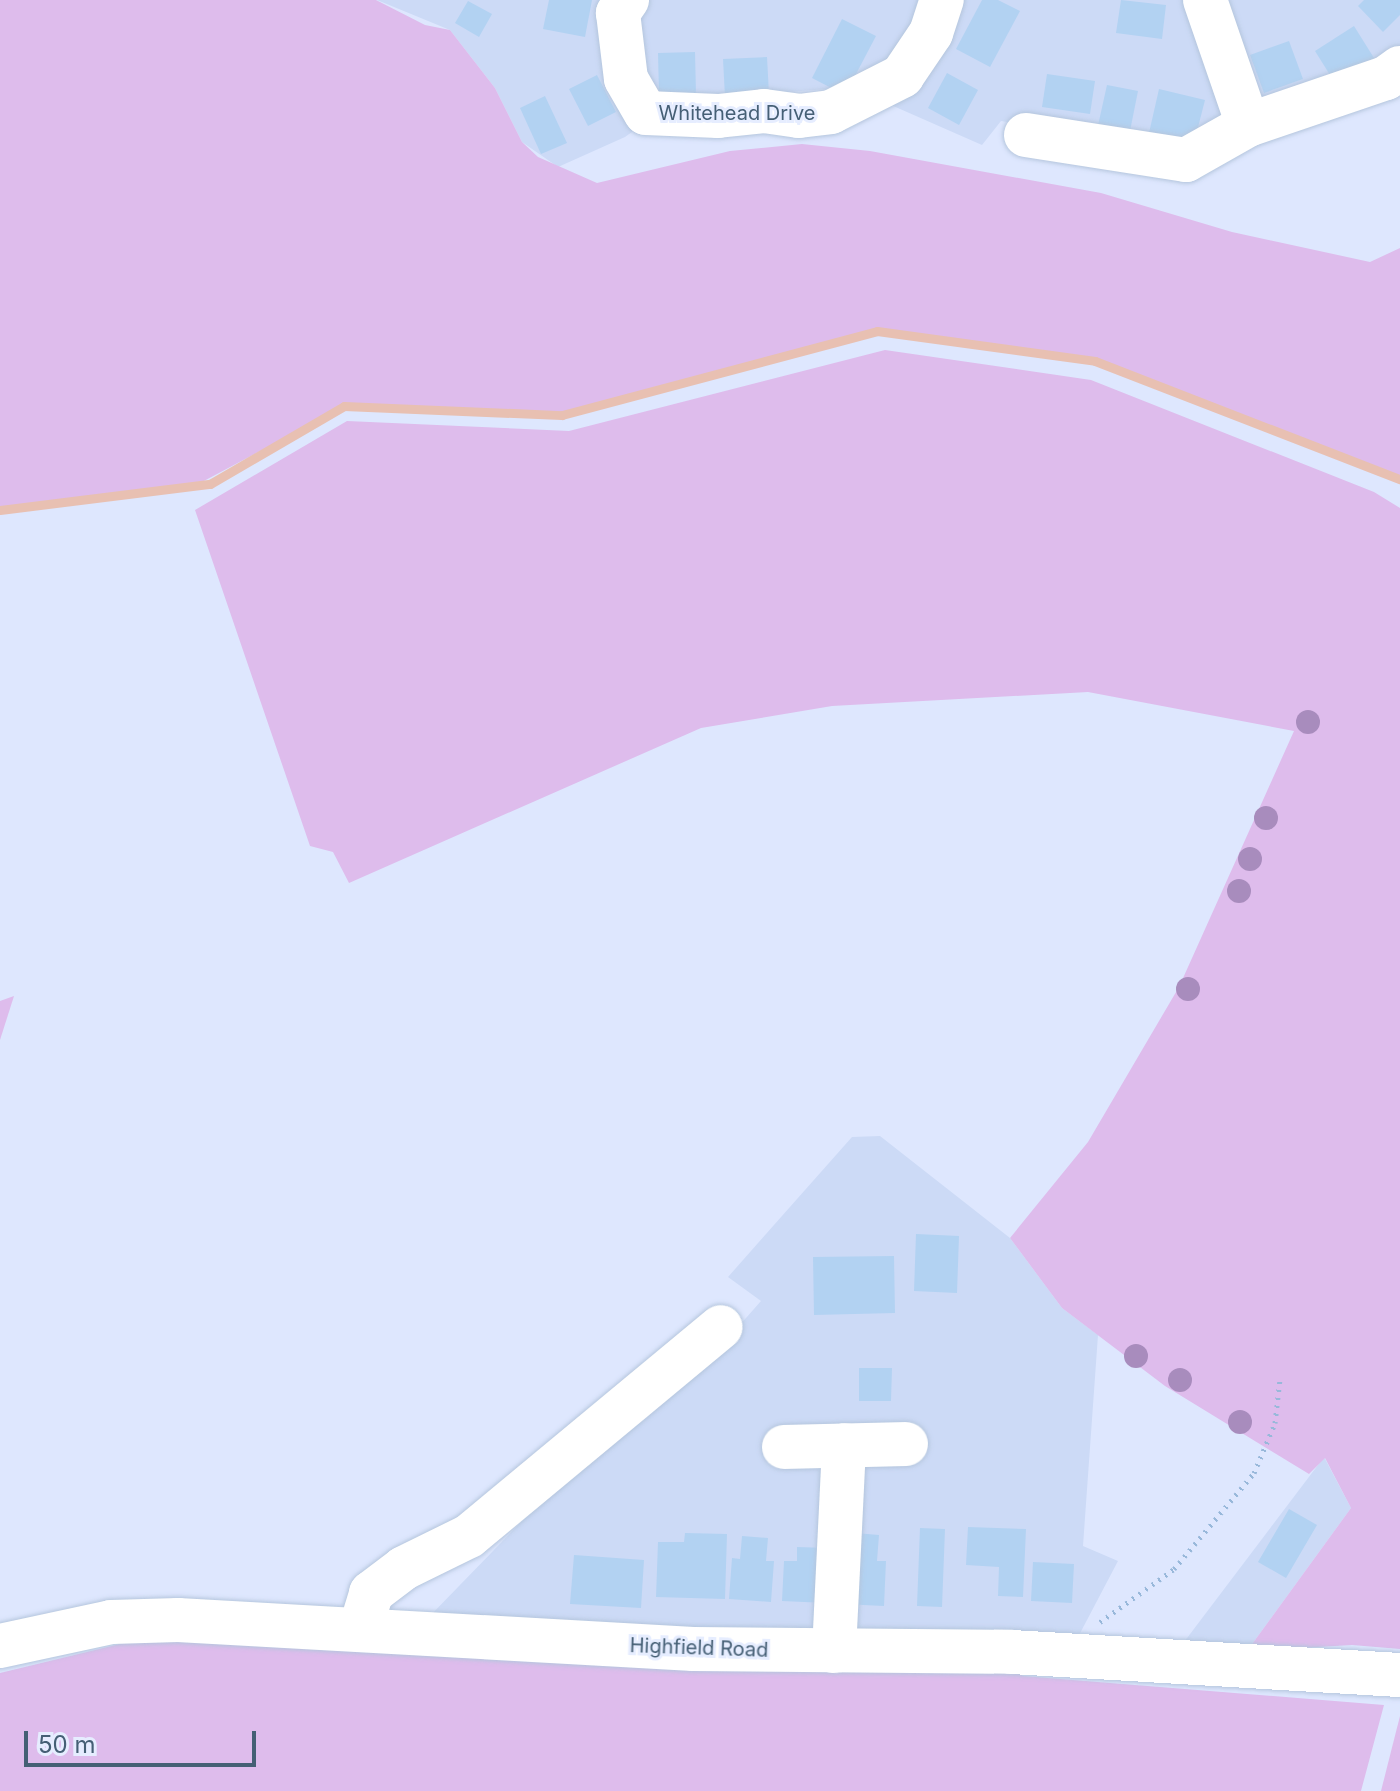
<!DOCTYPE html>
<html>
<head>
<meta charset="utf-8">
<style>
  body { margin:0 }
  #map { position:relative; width:1400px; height:1791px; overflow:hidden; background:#dee7fe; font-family:Inter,sans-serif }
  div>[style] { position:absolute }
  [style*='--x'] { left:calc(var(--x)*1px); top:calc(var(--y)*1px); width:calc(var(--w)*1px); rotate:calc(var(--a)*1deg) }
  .residential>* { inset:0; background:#ccdaf6 }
  .green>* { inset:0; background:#debcec }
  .stream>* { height:9px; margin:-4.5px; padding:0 4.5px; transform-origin:4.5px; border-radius:4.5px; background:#e8c0b2 }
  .building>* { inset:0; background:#b2d2f2 }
  .path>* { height:5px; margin-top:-2.5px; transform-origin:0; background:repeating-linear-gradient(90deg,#98b8da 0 2px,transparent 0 8px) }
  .roads { filter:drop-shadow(0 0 2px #b5c6dd) drop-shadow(0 0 2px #b5c6dd) }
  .minor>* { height:44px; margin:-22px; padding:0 22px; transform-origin:22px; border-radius:22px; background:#fff }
  .trees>* { width:24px; height:24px; margin:-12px; border-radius:50%; background:#a88cbd }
  span { translate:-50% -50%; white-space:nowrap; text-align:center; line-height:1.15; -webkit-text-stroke:6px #e6edff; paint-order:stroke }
  .street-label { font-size:20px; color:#455f75 }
  .scale { position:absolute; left:24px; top:1731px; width:232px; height:36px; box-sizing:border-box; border:4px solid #455f75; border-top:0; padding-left:10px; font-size:24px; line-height:28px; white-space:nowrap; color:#455f75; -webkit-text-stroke:6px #e6edff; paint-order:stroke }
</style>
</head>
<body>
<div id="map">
  <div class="residential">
    <i style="clip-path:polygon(377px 0,1400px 0,1400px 49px,1173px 150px,1001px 121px,982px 145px,891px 105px,839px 88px,675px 101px,625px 137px,558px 167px,522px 142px,495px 88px,450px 30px)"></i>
    <i style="clip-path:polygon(880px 1136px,1010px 1238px,1062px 1308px,1098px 1335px,1083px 1546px,1118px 1561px,1077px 1639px,426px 1620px,588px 1453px,643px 1421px,709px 1360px,761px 1301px,728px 1277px,852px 1137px)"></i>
    <i style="clip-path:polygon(1324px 1457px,1351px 1508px,1247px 1651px,1181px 1646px)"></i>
  </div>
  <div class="green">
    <i style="clip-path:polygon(0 0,376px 0,425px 25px,450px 30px,495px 88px,522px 142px,538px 157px,597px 183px,730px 151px,802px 144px,870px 151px,1101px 193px,1232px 232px,1370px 262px,1400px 248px,1400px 477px,1329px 456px,1095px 361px,877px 331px,562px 415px,345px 406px,202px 482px,0 509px)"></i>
    <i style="clip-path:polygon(885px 350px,1091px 380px,1374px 492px,1400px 508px,1400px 1649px,1352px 1645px,1247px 1651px,1351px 1508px,1325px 1458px,1309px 1474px,1165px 1386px,1062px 1308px,1010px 1238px,1088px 1142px,1179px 987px,1294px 731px,1088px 692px,832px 706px,701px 728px,349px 883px,333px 852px,310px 846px,195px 510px,347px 421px,569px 431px)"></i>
    <i style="clip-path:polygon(14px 996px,0 1040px,0 1001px)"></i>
    <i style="clip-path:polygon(268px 1637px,1008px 1665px,1023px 1676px,1384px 1705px,1361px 1791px,0 1791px,0 1673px,124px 1643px)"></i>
    <i style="clip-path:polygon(1400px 1716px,1400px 1791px,1381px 1791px)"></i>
  </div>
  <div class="stream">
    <i style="--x:0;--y:510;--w:212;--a:-7.1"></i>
    <i style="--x:210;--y:484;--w:155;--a:-30.2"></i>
    <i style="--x:344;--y:406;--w:218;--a:2.4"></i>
    <i style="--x:562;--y:415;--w:326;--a:-14.9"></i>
    <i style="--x:877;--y:331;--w:220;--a:7.8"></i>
    <i style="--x:1095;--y:361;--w:327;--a:21.2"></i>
  </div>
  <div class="building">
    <i style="clip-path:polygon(549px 0,592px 0,585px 37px,543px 29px)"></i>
    <i style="clip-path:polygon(982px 0,998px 0,1020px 11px,990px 67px,956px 49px)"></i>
    <i style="clip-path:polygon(1121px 0,1166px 5px,1162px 39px,1116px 33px)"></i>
    <i style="clip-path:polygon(1364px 0,1400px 0,1400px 15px,1383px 32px,1358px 6px)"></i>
    <i style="clip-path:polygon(468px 1px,492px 14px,479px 37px,455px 23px)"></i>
    <i style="clip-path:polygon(842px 19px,876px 36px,845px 95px,812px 78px)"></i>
    <i style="clip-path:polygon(1354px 26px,1374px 58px,1335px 83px,1315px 51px)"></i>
    <i style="clip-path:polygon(1289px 41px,1303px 79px,1264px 93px,1250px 55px)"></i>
    <i style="clip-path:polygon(695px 52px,696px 94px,659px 95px,658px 53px)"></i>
    <i style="clip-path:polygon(767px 57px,769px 94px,725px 97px,723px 59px)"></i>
    <i style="clip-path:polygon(947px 73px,978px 90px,959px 125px,928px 108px)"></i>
    <i style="clip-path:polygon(1047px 74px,1095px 81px,1090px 114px,1042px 107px)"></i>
    <i style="clip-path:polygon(597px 75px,616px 112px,588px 126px,569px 89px)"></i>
    <i style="clip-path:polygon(1107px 85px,1138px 91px,1129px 136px,1097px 130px)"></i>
    <i style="clip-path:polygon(1159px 89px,1205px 100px,1194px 143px,1149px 133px)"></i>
    <i style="clip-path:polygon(545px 96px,567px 143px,541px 154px,520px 108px)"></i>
    <i style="clip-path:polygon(916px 1234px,959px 1236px,957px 1293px,914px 1291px)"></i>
    <i style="clip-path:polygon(894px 1256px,895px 1313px,814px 1315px,813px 1257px)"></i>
    <i style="clip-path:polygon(859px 1368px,892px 1368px,891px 1401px,859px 1401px)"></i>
    <i style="clip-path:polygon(1289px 1509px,1317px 1525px,1286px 1578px,1258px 1562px)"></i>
    <i style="clip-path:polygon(968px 1527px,1026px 1529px,1023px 1597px,998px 1596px,999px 1567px,966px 1565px)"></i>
    <i style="clip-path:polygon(920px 1528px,945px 1529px,942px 1607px,917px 1606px)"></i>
    <i style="clip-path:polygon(685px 1533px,727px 1534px,725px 1599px,656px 1597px,658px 1542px,684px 1542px)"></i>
    <i style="clip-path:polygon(855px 1533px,879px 1535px,877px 1561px,886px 1561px,884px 1606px,842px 1604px)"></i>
    <i style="clip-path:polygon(742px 1536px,768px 1538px,766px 1561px,774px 1561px,771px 1602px,729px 1599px,732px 1558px,740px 1559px)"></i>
    <i style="clip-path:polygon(797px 1547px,828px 1548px,826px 1603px,782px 1601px,784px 1561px,797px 1561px)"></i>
    <i style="clip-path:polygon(574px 1555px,644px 1560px,641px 1608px,570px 1604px)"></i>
    <i style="clip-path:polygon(1033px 1562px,1074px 1564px,1072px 1603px,1031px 1601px)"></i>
  </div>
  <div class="path">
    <i style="--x:1100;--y:1622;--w:91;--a:-35.6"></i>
    <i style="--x:1174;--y:1569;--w:125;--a:-50.2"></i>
    <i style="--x:1254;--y:1473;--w:54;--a:-67.2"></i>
    <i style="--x:1275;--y:1423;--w:44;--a:-83.5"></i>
  </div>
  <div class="roads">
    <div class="minor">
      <i style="--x:627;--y:0;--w:16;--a:125"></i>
      <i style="--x:618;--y:13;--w:66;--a:83.1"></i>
      <i style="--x:626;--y:79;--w:39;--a:60"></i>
      <i style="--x:646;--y:113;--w:72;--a:2.4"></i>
      <i style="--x:718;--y:116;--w:46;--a:-6.2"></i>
      <i style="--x:764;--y:111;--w:35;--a:8"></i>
      <i style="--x:799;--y:116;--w:32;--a:-7"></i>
      <i style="--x:831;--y:112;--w:80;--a:-26.9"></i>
      <i style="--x:902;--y:76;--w:52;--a:-56"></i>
      <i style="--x:931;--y:33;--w:35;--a:-72"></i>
      <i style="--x:1205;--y:0;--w:132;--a:71"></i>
      <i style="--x:1248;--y:125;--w:146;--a:-18.8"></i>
      <i style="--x:1386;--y:78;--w:17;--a:-36"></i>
      <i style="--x:1026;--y:135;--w:162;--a:8.9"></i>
      <i style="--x:1186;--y:160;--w:71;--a:-29.4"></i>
      <i style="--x:784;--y:1447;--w:122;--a:-1.4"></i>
      <i style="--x:360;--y:1630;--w:39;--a:-73"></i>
      <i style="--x:371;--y:1593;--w:41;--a:-37.1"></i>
      <i style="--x:404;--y:1568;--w:72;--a:-26.2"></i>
      <i style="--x:469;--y:1536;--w:327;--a:-39.7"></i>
      <i style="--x:0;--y:1646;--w:114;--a:-12.2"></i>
      <i style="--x:111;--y:1622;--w:67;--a:-1.7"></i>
      <i style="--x:178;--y:1620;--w:516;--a:3.22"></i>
      <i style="--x:693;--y:1649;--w:319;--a:0.5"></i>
      <i style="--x:1012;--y:1652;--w:389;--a:3.4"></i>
      <i style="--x:834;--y:1651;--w:206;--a:-87.2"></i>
    </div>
  </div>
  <div class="trees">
    <i style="left:1308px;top:722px"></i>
    <i style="left:1266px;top:818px"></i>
    <i style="left:1250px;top:859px"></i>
    <i style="left:1239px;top:891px"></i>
    <i style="left:1188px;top:989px"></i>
    <i style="left:1136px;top:1356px"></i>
    <i style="left:1180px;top:1380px"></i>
    <i style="left:1240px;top:1422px"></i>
  </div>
  <div class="street-label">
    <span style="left:737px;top:113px">Whitehead Drive</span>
    <span style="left:699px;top:1648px;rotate:2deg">Highfield Road</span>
  </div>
  <div class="scale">50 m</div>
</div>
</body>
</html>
